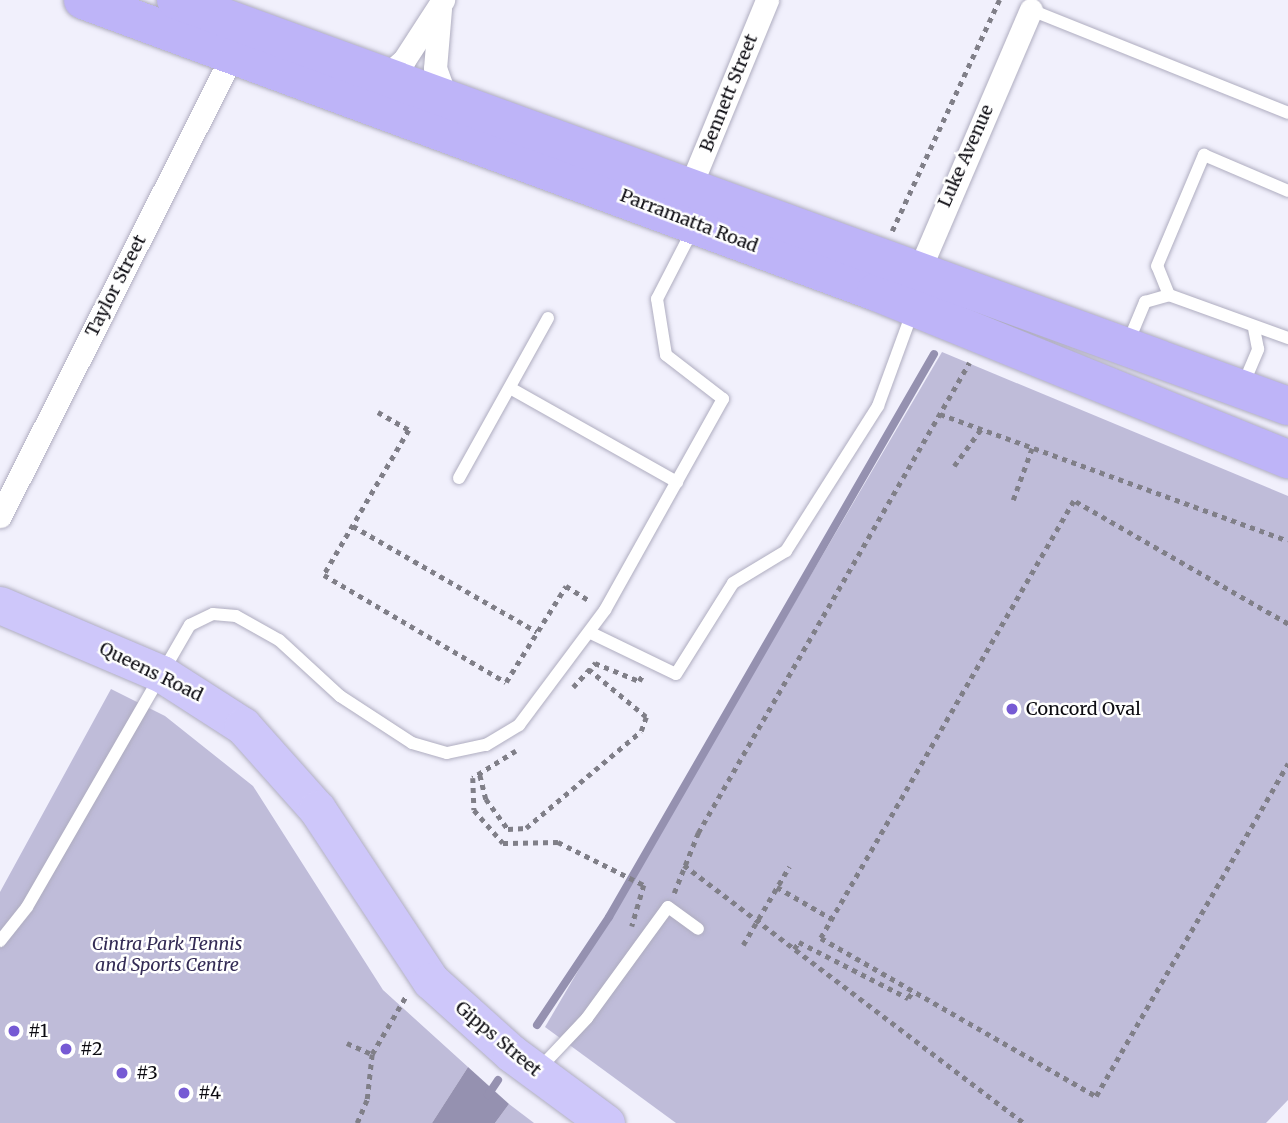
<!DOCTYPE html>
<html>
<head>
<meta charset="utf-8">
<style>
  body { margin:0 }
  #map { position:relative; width:1288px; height:1123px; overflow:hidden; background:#f1f0fc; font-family:Merriweather,serif }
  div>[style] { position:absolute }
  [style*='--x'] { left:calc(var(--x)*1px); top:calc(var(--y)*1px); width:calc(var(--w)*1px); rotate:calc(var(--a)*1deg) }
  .green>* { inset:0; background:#bfbcd9 }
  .water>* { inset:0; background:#9591b0 }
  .stream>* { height:8px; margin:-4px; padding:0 4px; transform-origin:4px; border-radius:4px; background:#9591b0 }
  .path>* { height:4.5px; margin-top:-2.25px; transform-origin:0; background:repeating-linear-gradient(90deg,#807f88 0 5px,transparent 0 10px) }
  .roads { filter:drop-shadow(0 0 2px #afadc0) drop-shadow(0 0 2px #afadc0) }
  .service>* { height:12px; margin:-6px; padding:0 6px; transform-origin:6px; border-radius:6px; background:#fff }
  .minor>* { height:23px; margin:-11.5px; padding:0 11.5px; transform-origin:11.5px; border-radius:11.5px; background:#fff }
  .primary>* { height:37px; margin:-18.5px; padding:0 18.5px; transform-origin:18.5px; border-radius:18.5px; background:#cec7fa }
  .trunk>* { height:38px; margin:-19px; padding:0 19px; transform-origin:19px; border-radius:19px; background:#beb4f8 }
  .dots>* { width:19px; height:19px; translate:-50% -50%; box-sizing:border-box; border:4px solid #fff; border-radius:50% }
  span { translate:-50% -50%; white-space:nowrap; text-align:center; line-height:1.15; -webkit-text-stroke:5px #fff; paint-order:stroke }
  .street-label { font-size:18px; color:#0c0b11 }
  .poi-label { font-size:18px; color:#0c0b11 }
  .left { translate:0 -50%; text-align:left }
  .park-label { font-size:18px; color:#332b55; font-style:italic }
</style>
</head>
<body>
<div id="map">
  <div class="green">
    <i style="clip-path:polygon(942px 352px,1288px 496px,1288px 1100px,1266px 1123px,676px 1123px,545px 1027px)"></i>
    <i style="clip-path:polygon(111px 689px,165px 716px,253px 786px,383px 990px,468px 1067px,432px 1123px,0 1123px,0 892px)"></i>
    <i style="clip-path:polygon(509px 1104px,534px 1123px,495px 1123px)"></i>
  </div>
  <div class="water">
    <i style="clip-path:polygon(468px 1067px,509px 1104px,495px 1123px,432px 1123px)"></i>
  </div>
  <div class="stream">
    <i style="--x:537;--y:1025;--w:130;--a:-56.3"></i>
    <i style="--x:609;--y:917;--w:650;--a:-60"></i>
    <i style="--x:488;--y:1095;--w:18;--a:-56"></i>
  </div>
  <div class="path">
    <i style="--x:892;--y:231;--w:255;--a:-65.1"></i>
    <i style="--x:378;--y:412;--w:36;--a:30"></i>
    <i style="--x:409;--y:430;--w:168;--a:120.4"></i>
    <i style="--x:324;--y:575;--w:211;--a:30.5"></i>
    <i style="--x:506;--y:682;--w:113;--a:-58"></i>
    <i style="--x:566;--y:586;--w:28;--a:32"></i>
    <i style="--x:940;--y:414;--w:370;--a:20"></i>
    <i style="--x:954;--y:466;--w:46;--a:-53.9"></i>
    <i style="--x:1013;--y:500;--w:55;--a:-69.9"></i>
    <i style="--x:353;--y:526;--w:212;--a:29.9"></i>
    <i style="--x:1288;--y:624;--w:247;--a:-150.1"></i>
    <i style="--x:1074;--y:501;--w:505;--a:120.07"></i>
    <i style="--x:821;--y:938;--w:317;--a:29.9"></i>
    <i style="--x:1096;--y:1096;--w:384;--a:-60"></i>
    <i style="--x:573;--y:687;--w:33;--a:-47"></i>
    <i style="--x:595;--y:663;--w:48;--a:22.2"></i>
    <i style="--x:639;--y:681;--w:6;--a:-59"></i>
    <i style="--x:516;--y:751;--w:51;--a:147.9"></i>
    <i style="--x:473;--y:778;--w:32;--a:88"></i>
    <i style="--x:474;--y:810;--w:44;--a:48.7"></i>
    <i style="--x:503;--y:843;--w:55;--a:-1"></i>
    <i style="--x:558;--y:842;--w:96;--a:26.6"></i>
    <i style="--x:644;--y:885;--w:43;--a:106.3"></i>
    <i style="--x:480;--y:775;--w:25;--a:76"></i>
    <i style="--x:486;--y:799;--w:37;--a:54"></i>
    <i style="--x:508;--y:829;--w:18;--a:-3"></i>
    <i style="--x:526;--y:828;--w:150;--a:-40.1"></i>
    <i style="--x:641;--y:731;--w:15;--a:-70"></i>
    <i style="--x:646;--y:717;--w:74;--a:-140.5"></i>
    <i style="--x:684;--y:865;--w:427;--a:37.2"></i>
    <i style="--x:777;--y:887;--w:64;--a:30.2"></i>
    <i style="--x:674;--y:893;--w:65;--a:-68.2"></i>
    <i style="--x:698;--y:833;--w:543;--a:-60.03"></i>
    <i style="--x:743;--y:945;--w:91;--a:-59.5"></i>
    <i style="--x:794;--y:949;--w:9;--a:-54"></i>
    <i style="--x:799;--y:942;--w:123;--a:27.2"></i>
    <i style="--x:908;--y:998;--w:9;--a:-54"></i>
    <i style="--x:347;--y:1043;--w:27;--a:24"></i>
    <i style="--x:357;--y:1123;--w:26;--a:-67"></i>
    <i style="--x:367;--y:1099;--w:45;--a:-83.7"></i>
    <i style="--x:372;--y:1054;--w:67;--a:-59.6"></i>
  </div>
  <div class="roads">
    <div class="service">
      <i style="--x:1031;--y:10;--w:277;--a:21.8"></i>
      <i style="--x:1169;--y:295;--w:31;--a:-112"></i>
      <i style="--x:1157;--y:266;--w:121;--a:-67.1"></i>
      <i style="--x:1204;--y:155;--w:91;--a:23.2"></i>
      <i style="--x:1127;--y:345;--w:47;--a:-67.3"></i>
      <i style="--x:1145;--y:302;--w:25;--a:-16"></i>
      <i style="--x:1169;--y:295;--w:127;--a:19.9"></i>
      <i style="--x:1243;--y:385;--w:39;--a:-67"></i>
      <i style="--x:1258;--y:349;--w:20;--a:-101"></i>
      <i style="--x:510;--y:388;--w:192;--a:29.4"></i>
      <i style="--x:459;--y:478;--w:183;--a:-60.9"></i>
      <i style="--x:591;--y:633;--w:94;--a:25.8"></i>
      <i style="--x:676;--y:674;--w:107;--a:-57.9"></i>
      <i style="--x:733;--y:583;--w:62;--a:-31.1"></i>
      <i style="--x:786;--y:551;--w:172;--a:-57.6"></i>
      <i style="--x:878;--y:406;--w:99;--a:-69.9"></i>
      <i style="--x:0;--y:941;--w:43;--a:-51.5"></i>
      <i style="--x:27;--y:907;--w:326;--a:-60"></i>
      <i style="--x:190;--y:625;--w:25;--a:-26"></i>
      <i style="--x:213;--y:614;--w:23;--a:5"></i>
      <i style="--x:236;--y:616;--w:49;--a:29.2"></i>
      <i style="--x:279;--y:640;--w:83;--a:42.6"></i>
      <i style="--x:340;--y:696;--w:86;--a:33.1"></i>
      <i style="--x:412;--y:743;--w:36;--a:16"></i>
      <i style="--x:447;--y:753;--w:40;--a:-12"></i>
      <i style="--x:486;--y:745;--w:39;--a:-31"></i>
      <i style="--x:519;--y:725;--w:144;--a:-53.2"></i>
      <i style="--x:605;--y:610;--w:242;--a:-60.8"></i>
      <i style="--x:723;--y:399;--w:72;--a:-142.3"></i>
      <i style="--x:666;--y:355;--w:57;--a:-99.1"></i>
      <i style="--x:657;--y:299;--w:81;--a:-62.8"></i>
      <i style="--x:539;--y:1069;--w:70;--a:-46.7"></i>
      <i style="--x:587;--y:1018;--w:137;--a:-53.9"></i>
      <i style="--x:668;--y:907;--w:37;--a:36"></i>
    </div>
    <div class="minor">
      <i style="--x:440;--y:9;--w:59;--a:94.8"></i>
      <i style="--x:435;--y:68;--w:30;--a:70"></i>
      <i style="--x:388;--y:74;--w:21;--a:-41"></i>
      <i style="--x:404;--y:60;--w:72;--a:-57"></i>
      <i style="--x:690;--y:187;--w:202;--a:-67.6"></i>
      <i style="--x:915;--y:280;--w:294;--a:-66.8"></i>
      <i style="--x:0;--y:516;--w:515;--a:-63.24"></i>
    </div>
    <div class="primary">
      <i style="--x:0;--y:605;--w:176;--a:23.1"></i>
      <i style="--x:162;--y:674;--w:96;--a:32.7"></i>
      <i style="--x:243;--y:726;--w:111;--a:48.3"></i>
      <i style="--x:317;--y:809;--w:206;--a:56.5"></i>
      <i style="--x:431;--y:981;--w:108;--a:42"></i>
      <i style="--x:511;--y:1053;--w:118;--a:36.4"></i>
    </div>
    <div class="trunk">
      <i style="--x:83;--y:0;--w:845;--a:20.21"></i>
      <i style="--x:876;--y:292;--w:445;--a:22.1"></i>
      <i style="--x:176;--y:0;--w:1184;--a:20.06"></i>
    </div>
  </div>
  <div class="dots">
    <i style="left:1012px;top:709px;background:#765ad4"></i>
    <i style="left:14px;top:1031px;background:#765ad4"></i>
    <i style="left:66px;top:1049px;background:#765ad4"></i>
    <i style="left:122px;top:1073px;background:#765ad4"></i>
    <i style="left:184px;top:1093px;background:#765ad4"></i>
  </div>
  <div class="street-label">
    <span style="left:729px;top:93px;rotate:-68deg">Bennett Street</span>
    <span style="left:966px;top:156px;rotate:-66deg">Luke Avenue</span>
    <span style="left:689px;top:221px;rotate:21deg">Parramatta Road</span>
    <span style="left:116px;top:286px;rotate:-63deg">Taylor Street</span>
    <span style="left:151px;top:672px;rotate:26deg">Queens Road</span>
    <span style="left:498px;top:1039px;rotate:40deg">Gipps Street</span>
  </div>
  <div class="poi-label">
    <span class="left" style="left:1026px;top:709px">Concord Oval</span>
    <span class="left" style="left:28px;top:1031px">#1</span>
    <span class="left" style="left:80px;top:1049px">#2</span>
    <span class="left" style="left:136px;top:1073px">#3</span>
    <span class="left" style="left:198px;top:1093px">#4</span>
  </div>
  <div class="park-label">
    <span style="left:167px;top:955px">Cintra Park Tennis<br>and Sports Centre</span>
  </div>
</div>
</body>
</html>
